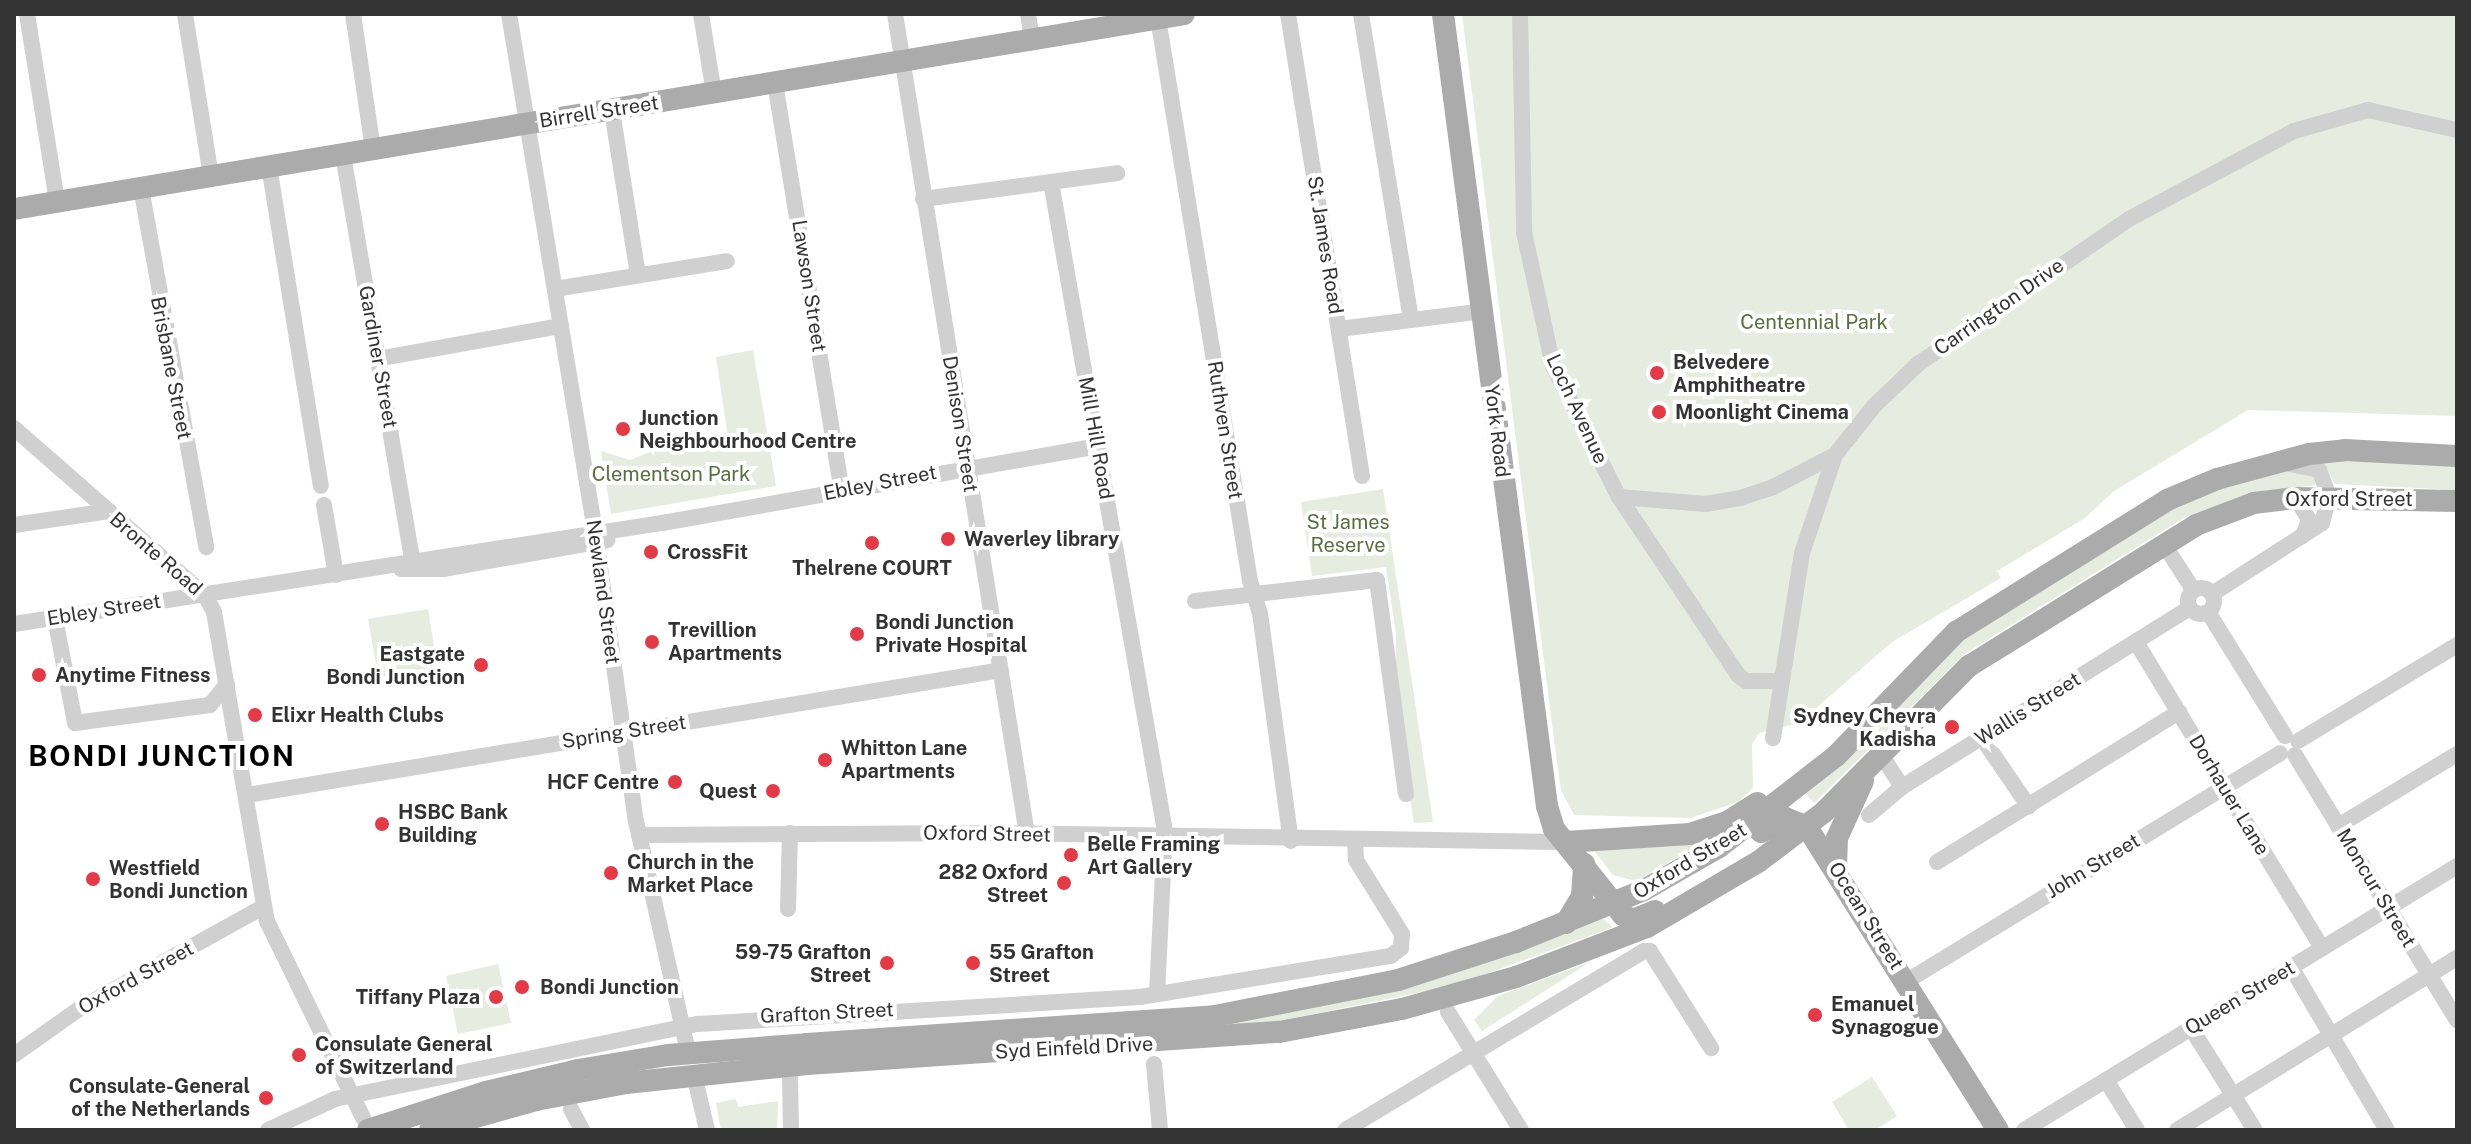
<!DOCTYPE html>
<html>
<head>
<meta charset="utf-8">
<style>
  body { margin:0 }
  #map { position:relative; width:2471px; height:1144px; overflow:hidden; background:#fff; font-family:"Public Sans",sans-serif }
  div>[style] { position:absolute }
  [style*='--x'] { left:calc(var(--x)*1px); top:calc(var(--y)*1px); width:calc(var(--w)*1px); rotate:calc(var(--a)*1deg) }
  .green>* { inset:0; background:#e6ecdf }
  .minor>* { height:16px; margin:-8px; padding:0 8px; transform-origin:8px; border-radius:8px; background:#d0d0d0 }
  .minor>.ring { margin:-8px; padding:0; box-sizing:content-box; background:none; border:16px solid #d0d0d0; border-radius:50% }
  .major>* { height:22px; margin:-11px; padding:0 11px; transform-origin:11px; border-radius:11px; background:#ababab }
  .major-bridge>* { height:22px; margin:-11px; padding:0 11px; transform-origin:11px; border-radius:11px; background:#ababab }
  .dots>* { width:22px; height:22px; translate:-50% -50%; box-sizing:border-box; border:4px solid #fff; border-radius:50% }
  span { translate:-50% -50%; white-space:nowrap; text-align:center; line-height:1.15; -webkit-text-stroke:8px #fff; paint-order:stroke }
  .street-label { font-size:20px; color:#333 }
  .park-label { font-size:20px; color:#56703f }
  .poi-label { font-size:20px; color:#333; font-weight:700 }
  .left { translate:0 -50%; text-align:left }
  .right { translate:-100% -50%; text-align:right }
  .district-label { font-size:28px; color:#000; font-weight:700; letter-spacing:2px }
  .frame { position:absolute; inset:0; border:16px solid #333; pointer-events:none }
</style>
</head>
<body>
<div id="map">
  <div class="green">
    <i style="clip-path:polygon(1462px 14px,2457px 14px,2457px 416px,2248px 410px,2114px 491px,2085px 518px,1997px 571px,2001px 578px,1892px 642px,1799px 723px,1759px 733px,1752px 744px,1753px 788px,1738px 802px,1690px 818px,1574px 815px,1561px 790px,1553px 732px)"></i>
    <i style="clip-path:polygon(753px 350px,776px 486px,611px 514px,601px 451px,630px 460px,668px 445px,694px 451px,729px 444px,716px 357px)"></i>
    <i style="clip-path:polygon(2341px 460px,2457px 464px,2457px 490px,2335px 484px,2323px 463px)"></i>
    <i style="clip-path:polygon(2310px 470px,2316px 485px,2254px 492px,2185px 517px,1966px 653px,1814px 803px,1805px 793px,1914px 683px,1987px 620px,2191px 497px,2285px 471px)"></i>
    <i style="clip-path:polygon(1383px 489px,1433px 822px,1414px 823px,1395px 706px,1396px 634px,1386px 567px,1312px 576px,1301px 502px)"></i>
    <i style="clip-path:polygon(428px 609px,438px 671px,379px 681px,368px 619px)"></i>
    <i style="clip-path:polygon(1728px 828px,1636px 881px,1613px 875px,1591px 847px)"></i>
    <i style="clip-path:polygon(1602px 918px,1613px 927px,1456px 985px,1269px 1023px,1214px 1026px,1423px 982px)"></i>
    <i style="clip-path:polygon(1590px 962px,1482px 1031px,1474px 1020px,1498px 996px)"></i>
    <i style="clip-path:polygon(498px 964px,511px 1023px,458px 1034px,446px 976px)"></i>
    <i style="clip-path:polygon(1872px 1077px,1897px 1116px,1875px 1130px,1849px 1130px,1832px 1102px)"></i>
    <i style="clip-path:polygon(736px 1099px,738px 1107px,778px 1101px,777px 1130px,721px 1130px,716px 1103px)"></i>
  </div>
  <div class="minor">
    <i style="--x:27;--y:14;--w:190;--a:80.9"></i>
    <i style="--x:185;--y:14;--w:164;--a:80.9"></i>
    <i style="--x:353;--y:14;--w:137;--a:81.6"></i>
    <i style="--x:509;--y:14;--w:524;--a:80.56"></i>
    <i style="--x:595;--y:531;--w:293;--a:82"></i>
    <i style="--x:636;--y:821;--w:227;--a:77.3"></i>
    <i style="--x:701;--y:14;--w:80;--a:80.7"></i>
    <i style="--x:895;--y:14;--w:831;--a:80.86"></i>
    <i style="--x:1028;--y:14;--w:25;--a:81"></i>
    <i style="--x:1288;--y:14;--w:468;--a:80.9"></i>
    <i style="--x:1361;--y:14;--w:309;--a:80.7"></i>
    <i style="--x:1520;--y:14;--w:218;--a:88.9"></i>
    <i style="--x:1524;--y:232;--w:137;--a:77.8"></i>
    <i style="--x:1553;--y:366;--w:147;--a:63.3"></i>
    <i style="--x:1619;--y:497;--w:214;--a:56.2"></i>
    <i style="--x:1738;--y:675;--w:10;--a:37"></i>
    <i style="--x:1746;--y:681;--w:34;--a:0"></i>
    <i style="--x:1158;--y:18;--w:570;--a:80.72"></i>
    <i style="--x:1250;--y:581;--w:34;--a:73"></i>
    <i style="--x:1260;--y:613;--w:230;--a:82.3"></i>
    <i style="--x:775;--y:83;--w:412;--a:80.7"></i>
    <i style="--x:612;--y:111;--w:166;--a:81"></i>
    <i style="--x:343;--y:155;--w:411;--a:80.3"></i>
    <i style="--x:269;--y:166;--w:324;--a:80.8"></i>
    <i style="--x:1051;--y:182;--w:659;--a:80.04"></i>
    <i style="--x:1165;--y:831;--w:161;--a:92.8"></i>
    <i style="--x:141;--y:188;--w:365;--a:79.7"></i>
    <i style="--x:923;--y:199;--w:196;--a:-7.6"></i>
    <i style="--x:555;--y:289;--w:174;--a:-9.2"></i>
    <i style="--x:1339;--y:329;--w:145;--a:-7.1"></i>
    <i style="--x:377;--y:359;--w:187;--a:-10.2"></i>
    <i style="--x:14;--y:428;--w:254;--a:41.2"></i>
    <i style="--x:205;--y:595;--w:19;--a:62"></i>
    <i style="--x:214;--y:612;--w:314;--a:80.3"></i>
    <i style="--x:267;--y:921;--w:219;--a:64"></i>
    <i style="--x:1619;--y:497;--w:87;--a:4.6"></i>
    <i style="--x:1706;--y:504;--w:35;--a:-10"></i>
    <i style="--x:1740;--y:498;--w:35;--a:-18"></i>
    <i style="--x:1773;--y:487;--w:70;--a:-27.3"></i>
    <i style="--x:2296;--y:498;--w:26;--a:59"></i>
    <i style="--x:2309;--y:520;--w:17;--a:111"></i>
    <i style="--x:324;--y:505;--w:71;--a:80.3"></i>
    <i style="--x:14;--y:525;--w:96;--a:-8.4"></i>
    <i style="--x:2163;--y:543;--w:57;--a:57.1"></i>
    <i style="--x:401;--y:569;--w:42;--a:0"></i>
    <i style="--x:443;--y:569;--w:167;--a:-10"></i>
    <i class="ring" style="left:2188px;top:588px;width:10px;height:10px"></i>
    <i style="--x:2212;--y:594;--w:131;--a:-32.8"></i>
    <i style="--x:2322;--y:523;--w:28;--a:-75"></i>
    <i style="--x:2329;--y:496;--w:28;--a:-111"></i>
    <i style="--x:2319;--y:470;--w:33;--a:-168"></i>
    <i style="--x:1195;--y:601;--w:183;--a:-6.6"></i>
    <i style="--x:1377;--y:580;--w:216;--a:82.3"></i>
    <i style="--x:2208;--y:612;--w:146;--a:58.2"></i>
    <i style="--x:55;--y:618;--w:107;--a:79.2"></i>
    <i style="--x:75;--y:723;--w:136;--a:-7.6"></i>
    <i style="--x:210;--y:705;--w:27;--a:-51"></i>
    <i style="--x:14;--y:624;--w:656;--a:-8.86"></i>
    <i style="--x:662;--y:523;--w:442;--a:-10"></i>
    <i style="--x:2136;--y:642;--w:358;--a:58.7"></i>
    <i style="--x:1773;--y:738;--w:187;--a:-81.1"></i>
    <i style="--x:1802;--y:553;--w:103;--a:-71.4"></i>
    <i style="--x:1835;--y:455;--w:63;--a:-51.5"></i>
    <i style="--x:1874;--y:406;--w:61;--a:-43.7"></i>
    <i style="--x:1918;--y:364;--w:256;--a:-34.5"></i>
    <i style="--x:2129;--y:219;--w:187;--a:-28.1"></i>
    <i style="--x:2294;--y:131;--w:77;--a:-15.8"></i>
    <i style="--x:2368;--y:110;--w:91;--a:12.7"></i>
    <i style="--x:1982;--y:738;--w:83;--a:55.7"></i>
    <i style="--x:2298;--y:741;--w:186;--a:-31.1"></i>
    <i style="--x:2295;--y:755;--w:311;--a:58.6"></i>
    <i style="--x:1882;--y:756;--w:37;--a:57"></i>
    <i style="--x:247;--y:795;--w:764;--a:-9.41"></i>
    <i style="--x:1869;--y:815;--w:43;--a:-40.3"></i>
    <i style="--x:1902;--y:787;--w:339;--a:-31.9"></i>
    <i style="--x:2338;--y:826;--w:139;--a:-31.2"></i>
    <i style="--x:639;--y:835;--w:363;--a:-0.3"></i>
    <i style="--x:1002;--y:833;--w:563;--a:0.92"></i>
    <i style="--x:1937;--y:862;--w:285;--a:-31.8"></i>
    <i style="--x:788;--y:909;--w:76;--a:-88.5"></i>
    <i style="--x:2291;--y:967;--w:189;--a:59.5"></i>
    <i style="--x:1907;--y:981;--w:437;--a:-31.4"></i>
    <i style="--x:1448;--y:1012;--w:139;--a:58.3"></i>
    <i style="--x:2191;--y:1028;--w:120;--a:57.9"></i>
    <i style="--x:14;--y:1055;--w:80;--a:-35.3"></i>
    <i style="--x:79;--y:1009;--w:210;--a:-29"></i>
    <i style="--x:1154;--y:1064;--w:66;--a:84.8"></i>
    <i style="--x:790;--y:1075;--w:55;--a:89"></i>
    <i style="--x:2106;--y:1080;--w:59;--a:58.2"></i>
    <i style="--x:696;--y:1083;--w:48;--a:76.8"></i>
    <i style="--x:571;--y:1109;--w:24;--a:62"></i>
    <i style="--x:268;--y:1130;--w:74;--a:-24.8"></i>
    <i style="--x:335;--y:1099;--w:371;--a:-11.7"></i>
    <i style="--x:698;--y:1024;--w:443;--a:-3.5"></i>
    <i style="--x:1140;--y:997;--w:254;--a:-9.3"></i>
    <i style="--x:1391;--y:956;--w:13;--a:-39"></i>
    <i style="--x:1401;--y:948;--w:14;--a:-86"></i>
    <i style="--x:1402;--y:934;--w:87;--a:-121.9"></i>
    <i style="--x:1356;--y:860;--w:19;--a:-93"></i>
    <i style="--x:1345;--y:1130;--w:348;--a:-30.9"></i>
    <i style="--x:1644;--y:951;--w:6;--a:0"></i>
    <i style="--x:1650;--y:951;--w:115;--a:57.8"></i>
    <i style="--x:2024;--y:1130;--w:507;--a:-31.37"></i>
    <i style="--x:2177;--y:1130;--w:329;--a:-31.6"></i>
  </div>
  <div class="major">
    <i style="--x:1443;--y:14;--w:799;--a:82.52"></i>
    <i style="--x:1547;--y:806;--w:24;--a:73"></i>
    <i style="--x:1554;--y:829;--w:110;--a:51.3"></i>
    <i style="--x:1623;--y:915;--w:11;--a:27"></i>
    <i style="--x:1633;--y:920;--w:24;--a:-22"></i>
    <i style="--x:14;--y:209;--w:1186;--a:-9.46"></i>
    <i style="--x:1761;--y:832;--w:28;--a:-30"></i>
    <i style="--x:1785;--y:818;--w:24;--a:22"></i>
    <i style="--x:1807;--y:827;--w:358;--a:57.8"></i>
    <i style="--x:1565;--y:842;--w:125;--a:-3.7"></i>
    <i style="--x:1690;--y:834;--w:39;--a:-18"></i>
    <i style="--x:1727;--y:822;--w:36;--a:-32"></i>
    <i style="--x:1836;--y:866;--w:28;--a:-88"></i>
    <i style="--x:1837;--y:838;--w:63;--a:-65.5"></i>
    <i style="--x:1566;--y:923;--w:31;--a:-59"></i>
    <i style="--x:1582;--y:896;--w:32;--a:-86"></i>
    <i style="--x:807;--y:1044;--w:409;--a:-3.9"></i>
    <i style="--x:1215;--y:1016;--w:187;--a:-11.1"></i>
    <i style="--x:1398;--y:980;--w:124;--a:-17.9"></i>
    <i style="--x:1516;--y:942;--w:138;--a:-22.1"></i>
    <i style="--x:1644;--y:890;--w:86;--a:-29.8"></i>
    <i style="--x:1719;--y:847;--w:148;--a:-37.9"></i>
    <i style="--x:1836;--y:756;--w:173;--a:-45.9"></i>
    <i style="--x:1956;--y:632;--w:249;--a:-32"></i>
    <i style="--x:2167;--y:500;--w:54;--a:-22.8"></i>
    <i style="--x:2217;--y:479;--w:95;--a:-15.2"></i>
    <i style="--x:2309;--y:454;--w:36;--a:-6"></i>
    <i style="--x:2345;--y:450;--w:112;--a:3.1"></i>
    <i style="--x:807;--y:1064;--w:473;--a:-3.9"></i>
    <i style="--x:1279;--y:1032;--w:125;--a:-10.6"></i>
    <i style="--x:1402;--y:1009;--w:118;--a:-15.7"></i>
    <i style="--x:1516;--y:977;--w:140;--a:-20.9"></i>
    <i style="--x:1647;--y:927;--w:129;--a:-30.4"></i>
    <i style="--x:1758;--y:862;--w:83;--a:-37.1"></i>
    <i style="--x:1824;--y:812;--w:206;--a:-45.2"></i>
    <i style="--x:1969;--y:666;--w:267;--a:-31.8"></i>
    <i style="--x:2196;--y:525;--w:62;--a:-20.8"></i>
    <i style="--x:2254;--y:503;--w:42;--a:-6.8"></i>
    <i style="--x:2296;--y:498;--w:161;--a:1.1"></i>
  </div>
  <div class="major-bridge">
    <i style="--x:368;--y:1130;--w:124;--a:-17.9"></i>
    <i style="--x:486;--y:1092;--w:95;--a:-13.4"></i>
    <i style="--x:578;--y:1070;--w:91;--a:-9.5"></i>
    <i style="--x:668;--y:1055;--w:139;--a:-4.5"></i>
    <i style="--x:430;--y:1130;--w:110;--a:-15.8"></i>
    <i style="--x:536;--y:1100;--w:92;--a:-10.7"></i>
    <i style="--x:626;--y:1083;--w:182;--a:-6"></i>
  </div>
  <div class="dots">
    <i style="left:1657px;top:373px;background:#e63946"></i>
    <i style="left:1659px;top:412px;background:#e63946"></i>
    <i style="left:623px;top:429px;background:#e63946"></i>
    <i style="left:948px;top:539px;background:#e63946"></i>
    <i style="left:872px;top:543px;background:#e63946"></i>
    <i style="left:651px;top:552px;background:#e63946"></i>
    <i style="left:857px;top:634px;background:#e63946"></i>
    <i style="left:652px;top:642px;background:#e63946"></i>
    <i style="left:481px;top:665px;background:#e63946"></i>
    <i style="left:39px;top:675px;background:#e63946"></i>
    <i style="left:255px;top:715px;background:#e63946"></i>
    <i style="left:1952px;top:727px;background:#e63946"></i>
    <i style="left:825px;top:760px;background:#e63946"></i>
    <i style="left:675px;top:782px;background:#e63946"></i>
    <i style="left:773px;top:791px;background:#e63946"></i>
    <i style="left:382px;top:824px;background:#e63946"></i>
    <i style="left:1071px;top:855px;background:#e63946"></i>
    <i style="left:611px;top:873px;background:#e63946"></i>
    <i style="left:93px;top:879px;background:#e63946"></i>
    <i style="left:1064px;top:883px;background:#e63946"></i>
    <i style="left:887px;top:963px;background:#e63946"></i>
    <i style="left:973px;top:963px;background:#e63946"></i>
    <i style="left:522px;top:987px;background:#e63946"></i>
    <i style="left:496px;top:997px;background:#e63946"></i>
    <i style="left:1815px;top:1015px;background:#e63946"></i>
    <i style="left:299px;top:1055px;background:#e63946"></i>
    <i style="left:266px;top:1098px;background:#e63946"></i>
  </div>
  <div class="street-label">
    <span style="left:599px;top:112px;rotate:-9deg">Birrell Street</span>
    <span style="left:1325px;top:245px;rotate:81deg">St. James Road</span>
    <span style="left:809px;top:286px;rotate:81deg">Lawson Street</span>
    <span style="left:1999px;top:307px;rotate:-35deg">Carrington Drive</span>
    <span style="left:378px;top:357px;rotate:80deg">Gardiner Street</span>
    <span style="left:171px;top:368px;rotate:79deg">Brisbane Street</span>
    <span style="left:1577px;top:409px;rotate:65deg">Loch Avenue</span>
    <span style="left:960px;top:424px;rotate:81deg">Denison Street</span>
    <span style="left:1225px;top:430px;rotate:81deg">Ruthven Street</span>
    <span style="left:1497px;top:431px;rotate:83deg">York Road</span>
    <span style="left:1096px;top:438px;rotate:80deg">Mill Hill Road</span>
    <span style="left:880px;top:483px;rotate:-11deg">Ebley Street</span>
    <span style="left:2349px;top:499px">Oxford Street</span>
    <span style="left:156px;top:554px;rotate:41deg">Bronte Road</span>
    <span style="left:603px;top:592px;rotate:82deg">Newland Street</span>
    <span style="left:104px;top:610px;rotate:-9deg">Ebley Street</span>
    <span style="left:2028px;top:709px;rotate:-32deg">Wallis Street</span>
    <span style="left:624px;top:732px;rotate:-9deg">Spring Street</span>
    <span style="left:2229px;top:795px;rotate:59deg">Dorhauer Lane</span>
    <span style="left:987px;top:834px;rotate:1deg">Oxford Street</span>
    <span style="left:1690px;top:861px;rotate:-31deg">Oxford Street</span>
    <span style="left:2093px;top:866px;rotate:-31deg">John Street</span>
    <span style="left:2376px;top:888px;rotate:59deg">Moncur Street</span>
    <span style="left:1866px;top:916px;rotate:58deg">Ocean Street</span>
    <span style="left:136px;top:978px;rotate:-29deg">Oxford Street</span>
    <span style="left:2240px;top:998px;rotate:-31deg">Queen Street</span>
    <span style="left:827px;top:1013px;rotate:-3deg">Grafton Street</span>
    <span style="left:1074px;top:1048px;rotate:-3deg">Syd Einfeld Drive</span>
  </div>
  <div class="park-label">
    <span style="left:1814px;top:322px">Centennial Park</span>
    <span style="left:671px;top:474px">Clementson Park</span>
    <span style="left:1348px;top:534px">St James<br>Reserve</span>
  </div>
  <div class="poi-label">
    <span class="left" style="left:1673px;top:374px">Belvedere<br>Amphitheatre</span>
    <span class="left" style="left:1675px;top:412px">Moonlight Cinema</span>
    <span class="left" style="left:639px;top:430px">Junction<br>Neighbourhood Centre</span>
    <span class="left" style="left:964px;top:539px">Waverley library</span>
    <span class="left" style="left:667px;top:552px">CrossFit</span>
    <span style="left:872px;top:568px">Thelrene COURT</span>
    <span class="left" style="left:875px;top:634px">Bondi Junction<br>Private Hospital</span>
    <span class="left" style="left:668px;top:642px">Trevillion<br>Apartments</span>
    <span class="right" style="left:465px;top:666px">Eastgate<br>Bondi Junction</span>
    <span class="left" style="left:55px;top:675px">Anytime Fitness</span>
    <span class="left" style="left:271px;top:715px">Elixr Health Clubs</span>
    <span class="right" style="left:1936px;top:728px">Sydney Chevra<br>Kadisha</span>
    <span class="left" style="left:841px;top:760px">Whitton Lane<br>Apartments</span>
    <span class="right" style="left:659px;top:782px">HCF Centre</span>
    <span class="right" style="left:757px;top:791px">Quest</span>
    <span class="left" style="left:398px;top:824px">HSBC Bank<br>Building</span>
    <span class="left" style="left:1087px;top:856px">Belle Framing<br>Art Gallery</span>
    <span class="left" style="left:627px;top:874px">Church in the<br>Market Place</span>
    <span class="left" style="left:109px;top:880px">Westfield<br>Bondi Junction</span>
    <span class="right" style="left:1048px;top:884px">282 Oxford<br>Street</span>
    <span class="right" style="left:871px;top:964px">59-75 Grafton<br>Street</span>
    <span class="left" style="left:989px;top:964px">55 Grafton<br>Street</span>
    <span class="left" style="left:540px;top:987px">Bondi Junction</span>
    <span class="right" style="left:480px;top:997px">Tiffany Plaza</span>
    <span class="left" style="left:1831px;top:1016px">Emanuel<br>Synagogue</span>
    <span class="left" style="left:315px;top:1056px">Consulate General<br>of Switzerland</span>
    <span class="right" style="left:250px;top:1098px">Consulate-General<br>of the Netherlands</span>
  </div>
  <div class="district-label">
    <span style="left:162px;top:756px">BONDI JUNCTION</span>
  </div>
  <div class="frame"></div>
</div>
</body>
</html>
